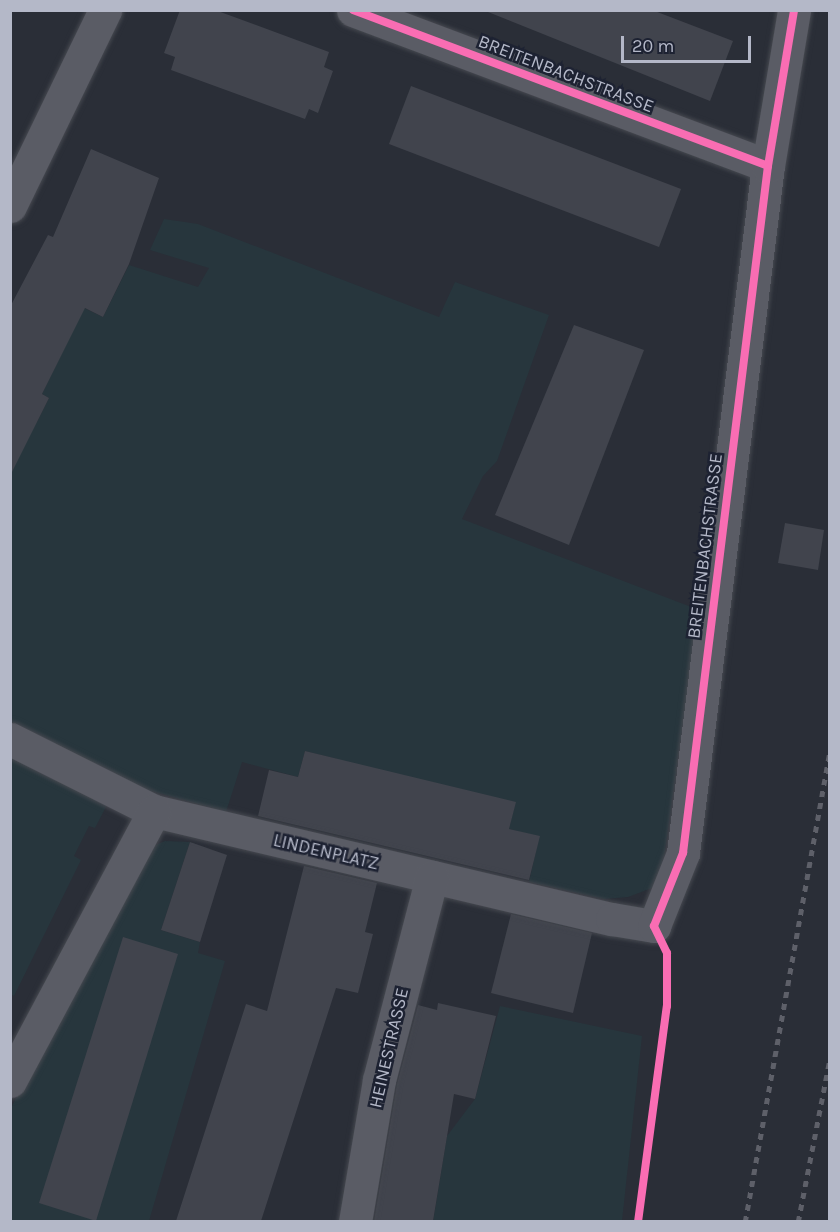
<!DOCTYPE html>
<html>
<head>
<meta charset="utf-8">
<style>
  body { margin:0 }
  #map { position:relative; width:840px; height:1232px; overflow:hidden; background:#2a2e37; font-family:Karla,sans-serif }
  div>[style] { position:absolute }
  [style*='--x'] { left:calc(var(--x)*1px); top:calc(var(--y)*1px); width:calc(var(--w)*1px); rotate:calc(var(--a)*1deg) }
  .green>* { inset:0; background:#27363d }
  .building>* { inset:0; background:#41444d }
  .roads { filter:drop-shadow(0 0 2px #464950) drop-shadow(0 0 2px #464950) }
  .minor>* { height:33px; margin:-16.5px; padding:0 16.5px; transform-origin:16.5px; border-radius:16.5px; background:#5a5c65 }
  .rail>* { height:4.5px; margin-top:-2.25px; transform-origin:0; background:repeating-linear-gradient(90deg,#5e6069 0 6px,transparent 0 12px) }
  .cycleway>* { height:8px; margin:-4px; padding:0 4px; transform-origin:4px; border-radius:4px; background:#f96db3 }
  span { translate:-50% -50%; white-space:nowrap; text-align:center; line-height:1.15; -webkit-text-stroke:5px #1d2232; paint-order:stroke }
  .street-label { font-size:18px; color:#b4b8c8 }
  .frame { position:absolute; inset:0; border:12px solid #b4b8c8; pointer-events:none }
  .scale { position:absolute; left:621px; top:36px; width:130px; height:27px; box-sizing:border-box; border:3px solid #b4b8c8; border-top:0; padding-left:8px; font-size:18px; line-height:21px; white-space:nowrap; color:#b4b8c8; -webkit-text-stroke:4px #1d2232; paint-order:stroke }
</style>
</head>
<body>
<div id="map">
  <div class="green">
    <i style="clip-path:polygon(164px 219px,198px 224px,439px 317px,455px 282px,549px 315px,497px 461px,483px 476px,462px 519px,699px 610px,662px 872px,652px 888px,628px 897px,604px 899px,529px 882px,539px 837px,509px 829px,515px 803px,393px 773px,331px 785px,337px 759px,305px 751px,298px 777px,242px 762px,226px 812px,141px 788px,11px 722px,11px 426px,37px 422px,49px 398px,42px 394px,84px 308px,103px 317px,129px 265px,198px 287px,209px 268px,150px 250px)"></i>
    <i style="clip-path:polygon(10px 755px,108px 803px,95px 828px,89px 826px,74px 856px,81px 860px,14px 996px,10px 994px)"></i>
    <i style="clip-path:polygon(165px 841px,190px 842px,161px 930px,200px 942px,198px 953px,225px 961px,149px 1221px,11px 1221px,10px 1110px,141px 851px)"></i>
    <i style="clip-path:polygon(500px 1006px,642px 1036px,622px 1221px,433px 1222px,447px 1136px,475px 1099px)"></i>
  </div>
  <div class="building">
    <i style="clip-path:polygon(180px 10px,215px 10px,329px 52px,324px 67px,333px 71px,318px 113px,309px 109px,305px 119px,171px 70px,175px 57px,164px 53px)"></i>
    <i style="clip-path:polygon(483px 10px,652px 10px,733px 41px,710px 101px)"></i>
    <i style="clip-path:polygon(411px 86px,681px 189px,659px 247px,389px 144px)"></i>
    <i style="clip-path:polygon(91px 149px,159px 178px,129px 264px,103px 317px,85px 308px,42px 394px,49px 398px,10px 476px,10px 307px,48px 235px,53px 237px)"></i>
    <i style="clip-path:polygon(574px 325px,644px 350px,569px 545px,495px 515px)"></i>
    <i style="clip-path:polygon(785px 523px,824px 530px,818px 570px,778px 563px)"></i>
    <i style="clip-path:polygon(305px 751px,516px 802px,509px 829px,540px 836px,529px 880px,258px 816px,269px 770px,298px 777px)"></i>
    <i style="clip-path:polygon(190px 842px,227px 855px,200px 942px,161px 930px)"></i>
    <i style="clip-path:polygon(304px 866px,377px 883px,365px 932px,373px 934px,358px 993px,336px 988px,261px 1221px,176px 1221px,246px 1004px,267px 1011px)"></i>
    <i style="clip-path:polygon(511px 914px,592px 933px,573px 1013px,491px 993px)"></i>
    <i style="clip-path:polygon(123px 937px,178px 954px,96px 1221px,39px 1203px)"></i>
    <i style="clip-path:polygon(438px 1003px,496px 1016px,475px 1099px,454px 1094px,433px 1221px,374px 1221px,397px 1084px,418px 1005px,437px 1010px)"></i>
  </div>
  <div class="roads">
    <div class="minor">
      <i style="--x:353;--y:10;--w:443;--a:20.6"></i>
      <i style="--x:10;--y:206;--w:218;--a:-64.1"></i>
      <i style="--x:10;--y:739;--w:161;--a:26.6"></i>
      <i style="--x:154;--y:811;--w:471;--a:13.3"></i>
      <i style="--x:612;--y:919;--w:43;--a:9.5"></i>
      <i style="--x:654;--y:926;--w:79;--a:-68.3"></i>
      <i style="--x:683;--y:853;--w:692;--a:-82.95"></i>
      <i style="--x:768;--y:166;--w:158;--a:-80.5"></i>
      <i style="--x:10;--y:1081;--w:306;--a:-61.9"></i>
      <i style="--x:355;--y:1222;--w:144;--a:-80.4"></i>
      <i style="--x:379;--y:1080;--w:210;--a:-75.4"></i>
    </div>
  </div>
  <div class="rail">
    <i style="--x:745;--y:1222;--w:479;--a:-79.8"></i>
    <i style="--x:798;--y:1222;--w:167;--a:-79"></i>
  </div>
  <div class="cycleway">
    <i style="--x:353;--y:10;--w:443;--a:20.6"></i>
    <i style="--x:638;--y:1222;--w:218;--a:-82.4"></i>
    <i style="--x:667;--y:1006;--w:53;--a:-90"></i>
    <i style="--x:667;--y:953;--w:30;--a:-116"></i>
    <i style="--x:654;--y:926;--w:79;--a:-68.3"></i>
    <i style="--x:683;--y:853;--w:692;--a:-82.95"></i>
    <i style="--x:768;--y:166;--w:158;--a:-80.5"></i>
  </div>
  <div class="street-label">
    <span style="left:566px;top:74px;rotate:21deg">BREITENBACHSTRASSE</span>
    <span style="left:705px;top:546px;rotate:-83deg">BREITENBACHSTRASSE</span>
    <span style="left:326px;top:852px;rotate:13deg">LINDENPLATZ</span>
    <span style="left:389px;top:1048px;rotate:-77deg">HEINESTRASSE</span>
  </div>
  <div class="frame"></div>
  <div class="scale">20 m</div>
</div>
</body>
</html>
